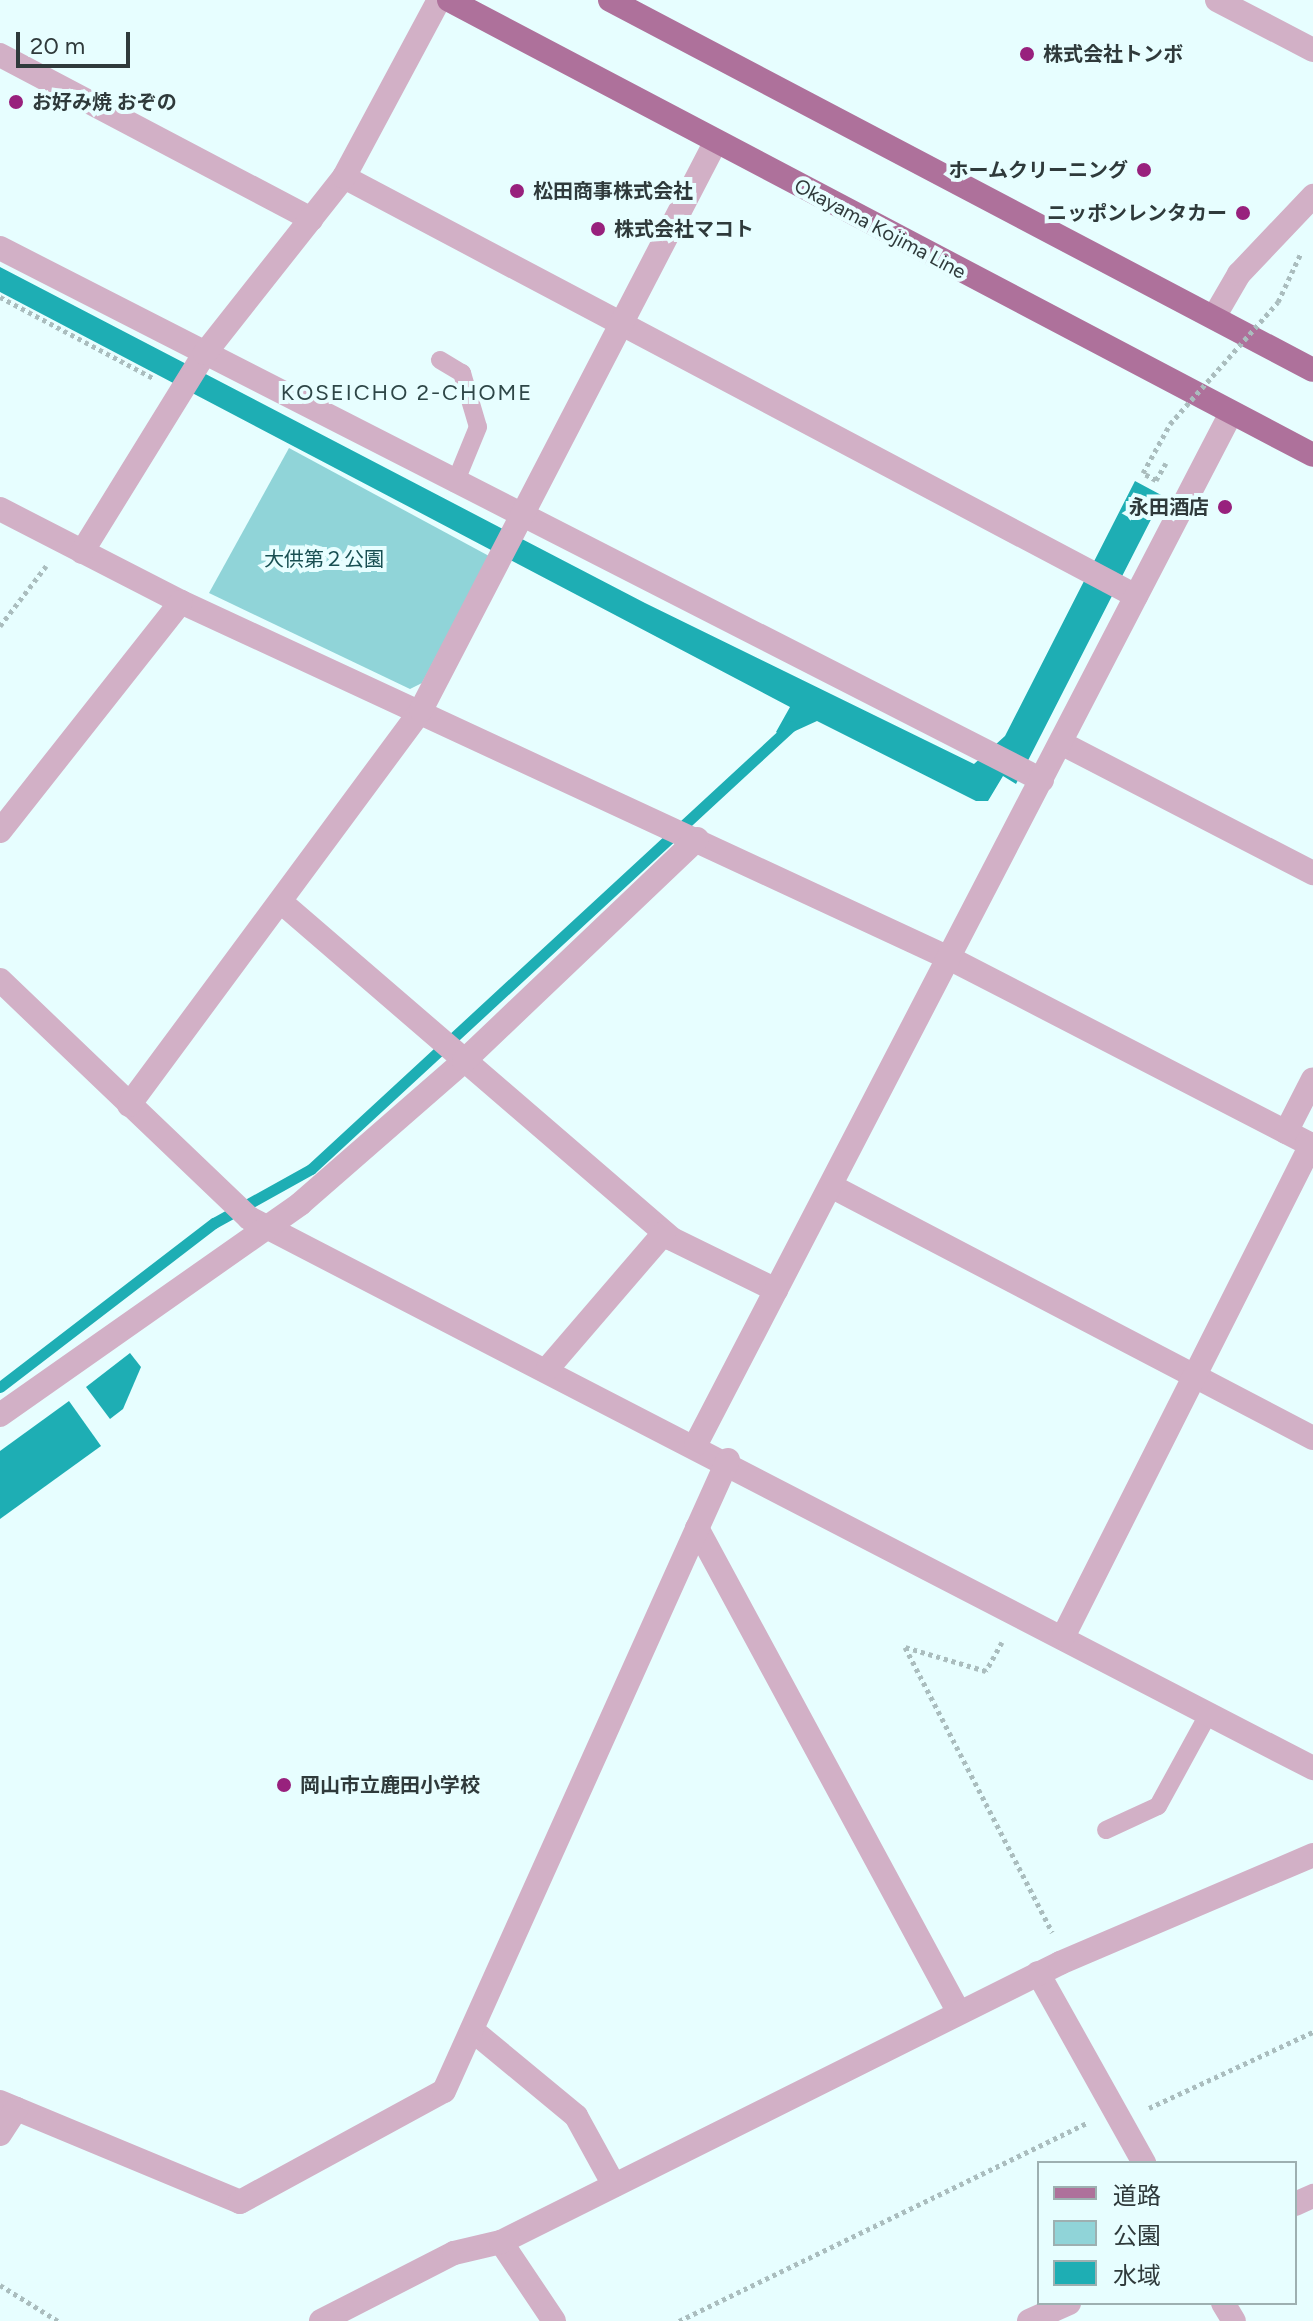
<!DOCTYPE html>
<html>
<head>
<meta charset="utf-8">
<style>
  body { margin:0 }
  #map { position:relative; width:1313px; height:2321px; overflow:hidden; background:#e7feff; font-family:Figtree,"Noto Sans JP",sans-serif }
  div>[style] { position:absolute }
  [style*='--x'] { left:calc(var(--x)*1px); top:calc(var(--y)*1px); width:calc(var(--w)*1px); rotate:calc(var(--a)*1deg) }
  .green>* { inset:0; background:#90d4d8 }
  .water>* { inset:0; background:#1eaeb4 }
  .stream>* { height:11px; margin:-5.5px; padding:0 5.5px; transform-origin:5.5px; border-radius:5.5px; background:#1eaeb4 }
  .path>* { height:5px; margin-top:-2.5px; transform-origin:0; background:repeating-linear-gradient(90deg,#aabdbe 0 4px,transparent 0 8px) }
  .lane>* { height:18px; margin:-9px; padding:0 9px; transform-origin:9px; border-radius:9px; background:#d2b0c6 }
  .street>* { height:24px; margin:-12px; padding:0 12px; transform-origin:12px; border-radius:12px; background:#d2b0c6 }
  .primary>* { height:24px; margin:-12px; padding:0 12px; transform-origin:12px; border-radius:12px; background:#ae719b }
  .path-bridge>* { height:5px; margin-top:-2.5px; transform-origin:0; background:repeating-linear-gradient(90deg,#aabdbe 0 4px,transparent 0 8px) }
  .dots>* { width:22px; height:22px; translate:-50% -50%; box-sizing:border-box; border:4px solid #e7feff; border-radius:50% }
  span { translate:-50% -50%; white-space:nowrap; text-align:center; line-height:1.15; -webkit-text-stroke:8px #e7feff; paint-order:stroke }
  .poi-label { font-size:20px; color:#2f3a3b; font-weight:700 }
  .left { translate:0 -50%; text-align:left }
  .right { translate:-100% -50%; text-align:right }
  .street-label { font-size:20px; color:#2f3a3b }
  .park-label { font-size:20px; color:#184f52 }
  .neighbourhood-label { font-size:22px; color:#2e4647; letter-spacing:2px }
  .legend { position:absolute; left:1037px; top:2161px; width:260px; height:144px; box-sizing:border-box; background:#e7feff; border:2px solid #9db0b1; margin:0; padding:10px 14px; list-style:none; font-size:24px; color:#2f3a3b }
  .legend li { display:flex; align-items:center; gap:16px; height:40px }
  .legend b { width:40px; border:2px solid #9db0b1 }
  .scale { position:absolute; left:16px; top:32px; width:114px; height:36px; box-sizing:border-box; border:4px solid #2f3a3b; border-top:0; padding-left:10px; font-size:24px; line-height:28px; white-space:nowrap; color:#2f3a3b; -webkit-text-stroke:6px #e7feff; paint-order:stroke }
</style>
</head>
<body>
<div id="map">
  <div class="green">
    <i style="clip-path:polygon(289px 448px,489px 556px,422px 683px,410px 689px,209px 593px)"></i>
  </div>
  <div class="water">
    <i style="clip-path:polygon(0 267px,645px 603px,974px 764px,1005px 736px,1135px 481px,1163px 496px,1016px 784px,1003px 776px,988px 801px,976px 801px,817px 721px,782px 737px,776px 732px,790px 707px,0 292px)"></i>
    <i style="clip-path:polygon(130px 1353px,141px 1367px,123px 1409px,110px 1419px,86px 1387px)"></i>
    <i style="clip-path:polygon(69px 1401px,101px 1446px,0 1519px,0 1451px)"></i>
  </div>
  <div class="stream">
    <i style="--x:0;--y:1387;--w:270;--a:-37.5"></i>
    <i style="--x:214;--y:1223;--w:111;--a:-29.1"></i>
    <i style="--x:311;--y:1169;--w:653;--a:-42.7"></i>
  </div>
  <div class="path">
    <i style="--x:0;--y:297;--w:175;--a:27.9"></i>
    <i style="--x:1278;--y:302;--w:54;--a:-64.9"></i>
    <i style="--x:1166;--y:463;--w:20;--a:120"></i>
    <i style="--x:1156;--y:480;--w:15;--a:-152"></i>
    <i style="--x:1143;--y:473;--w:56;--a:-61.1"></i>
    <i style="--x:0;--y:626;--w:76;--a:-52.5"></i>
    <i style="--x:1002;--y:1642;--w:33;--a:119"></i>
    <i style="--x:986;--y:1671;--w:84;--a:-163.5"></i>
    <i style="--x:905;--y:1647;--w:321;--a:62.7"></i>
    <i style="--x:1149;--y:2108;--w:181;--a:-24.9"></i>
    <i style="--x:0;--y:2285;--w:68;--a:31.8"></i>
    <i style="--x:679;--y:2321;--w:455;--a:-25.9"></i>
  </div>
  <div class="lane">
    <i style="--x:440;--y:360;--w:26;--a:31"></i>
    <i style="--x:462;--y:373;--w:56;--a:73.5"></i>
    <i style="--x:478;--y:427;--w:61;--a:112.3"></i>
    <i style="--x:1106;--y:1830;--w:57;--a:-24.8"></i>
    <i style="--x:1158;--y:1806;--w:106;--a:-61.3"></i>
  </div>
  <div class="street">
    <i style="--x:1217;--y:0;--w:108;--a:27.5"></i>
    <i style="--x:0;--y:55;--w:352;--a:27.8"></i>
    <i style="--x:344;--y:177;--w:896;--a:27.88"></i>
    <i style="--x:0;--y:248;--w:1170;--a:27.05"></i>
    <i style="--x:1214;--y:317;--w:50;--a:-59.8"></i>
    <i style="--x:1239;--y:274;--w:108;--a:-46.5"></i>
    <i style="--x:0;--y:509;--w:203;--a:27.2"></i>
    <i style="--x:181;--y:602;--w:846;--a:24.87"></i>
    <i style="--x:949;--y:958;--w:410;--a:27.3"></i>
    <i style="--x:82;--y:552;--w:234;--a:-58.3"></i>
    <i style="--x:205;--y:353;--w:224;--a:-51.7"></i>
    <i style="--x:344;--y:177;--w:201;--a:-61.8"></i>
    <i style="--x:1061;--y:743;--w:284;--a:27.3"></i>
    <i style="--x:0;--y:831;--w:292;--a:-51.7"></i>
    <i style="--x:281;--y:902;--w:516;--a:40.76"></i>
    <i style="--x:672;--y:1239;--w:116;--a:26.1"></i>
    <i style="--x:0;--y:980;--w:344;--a:43.7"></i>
    <i style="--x:249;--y:1218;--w:1198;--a:27.34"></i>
    <i style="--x:129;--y:1105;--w:491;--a:-53.5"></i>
    <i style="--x:421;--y:710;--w:639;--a:-62.59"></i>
    <i style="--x:1286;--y:1132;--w:59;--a:-63"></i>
    <i style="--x:831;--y:1186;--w:544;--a:27.6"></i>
    <i style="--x:548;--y:1368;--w:178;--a:-49.3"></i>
    <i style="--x:0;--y:1415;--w:367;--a:-35.1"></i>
    <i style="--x:300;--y:1204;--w:218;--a:-41.1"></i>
    <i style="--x:464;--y:1061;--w:322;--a:-43.6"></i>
    <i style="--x:696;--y:1444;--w:1162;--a:-62.57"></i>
    <i style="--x:697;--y:1528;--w:549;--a:61.61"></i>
    <i style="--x:1064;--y:1635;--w:549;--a:-63.25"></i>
    <i style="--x:1038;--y:1973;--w:218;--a:60.8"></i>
    <i style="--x:472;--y:2030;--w:135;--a:39.6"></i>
    <i style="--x:576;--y:2116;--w:79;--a:61.2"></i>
    <i style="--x:0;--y:2102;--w:260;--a:22.6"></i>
    <i style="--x:240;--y:2202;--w:232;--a:-28.6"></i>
    <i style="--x:444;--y:2091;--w:692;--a:-65.77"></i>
    <i style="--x:0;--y:2134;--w:30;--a:-57"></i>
    <i style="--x:1295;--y:2204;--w:20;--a:-24"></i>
    <i style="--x:501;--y:2242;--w:95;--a:56.1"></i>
    <i style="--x:1223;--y:2303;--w:21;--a:59"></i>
    <i style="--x:321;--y:2321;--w:149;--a:-27.1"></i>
    <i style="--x:454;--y:2253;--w:48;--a:-13.2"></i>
    <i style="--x:501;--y:2242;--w:625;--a:-26.52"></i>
    <i style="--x:1060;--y:1963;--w:275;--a:-23.1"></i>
    <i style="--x:1029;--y:2321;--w:44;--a:-24.2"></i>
  </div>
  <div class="primary">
    <i style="--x:449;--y:0;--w:976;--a:27.77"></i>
    <i style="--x:610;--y:0;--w:794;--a:27.76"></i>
  </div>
  <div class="path-bridge">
    <i style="--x:1170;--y:424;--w:163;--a:-48.5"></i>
  </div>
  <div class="dots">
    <i style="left:1027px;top:54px;background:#98217d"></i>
    <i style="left:16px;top:102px;background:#98217d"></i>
    <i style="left:1144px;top:170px;background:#98217d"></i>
    <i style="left:517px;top:191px;background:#98217d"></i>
    <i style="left:1243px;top:213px;background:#98217d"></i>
    <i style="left:598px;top:229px;background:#98217d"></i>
    <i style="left:1225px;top:507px;background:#98217d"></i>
    <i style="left:284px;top:1785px;background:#98217d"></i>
  </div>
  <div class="poi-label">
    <span class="left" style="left:1043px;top:54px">株式会社トンボ</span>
    <span class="left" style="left:32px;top:102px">お好み焼 おぞの</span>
    <span class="right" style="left:1128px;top:170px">ホームクリーニング</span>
    <span class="left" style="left:533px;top:191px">松田商事株式会社</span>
    <span class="right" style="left:1227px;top:213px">ニッポンレンタカー</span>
    <span class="left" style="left:614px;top:229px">株式会社マコト</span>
    <span class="right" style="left:1209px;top:507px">永田酒店</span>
    <span class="left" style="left:300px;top:1785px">岡山市立鹿田小学校</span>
  </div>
  <div class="street-label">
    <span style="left:880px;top:229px;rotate:28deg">Okayama Kojima Line</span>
  </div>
  <div class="park-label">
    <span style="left:324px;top:559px">大供第２公園</span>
  </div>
  <div class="neighbourhood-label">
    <span style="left:407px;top:393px">KOSEICHO 2-CHOME</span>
  </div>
  <ul class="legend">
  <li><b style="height:10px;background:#ae719b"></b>道路</li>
  <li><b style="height:22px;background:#90d4d8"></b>公園</li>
  <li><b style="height:22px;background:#1eaeb4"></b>水域</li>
  </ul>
  <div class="scale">20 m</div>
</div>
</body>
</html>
